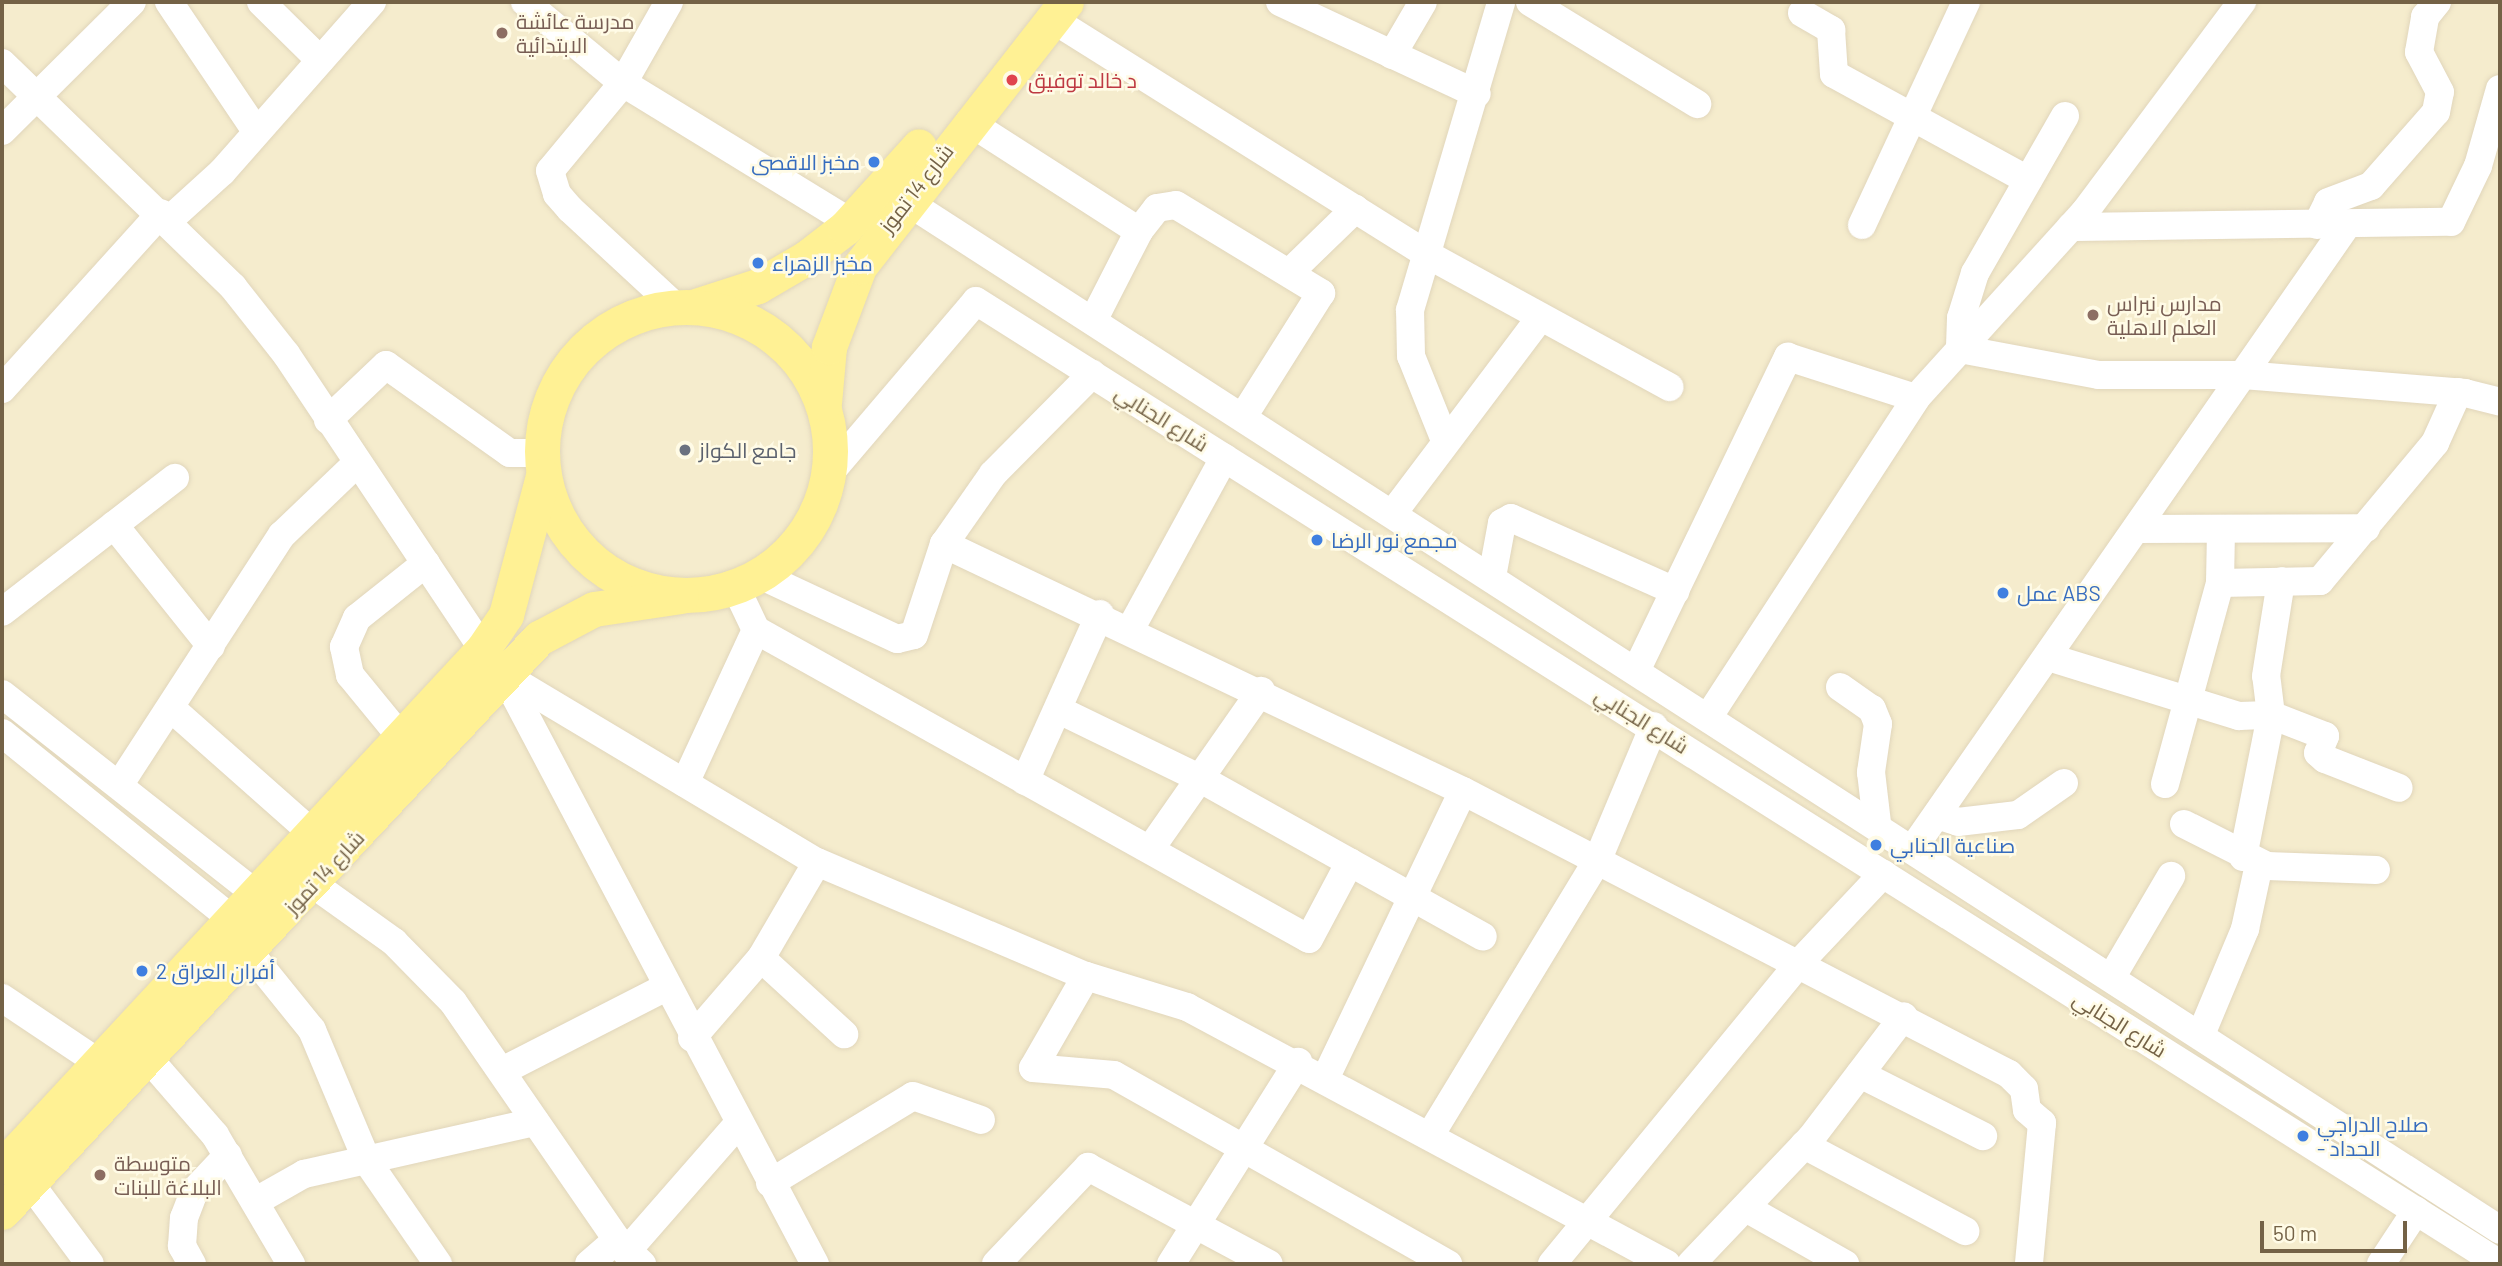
<!DOCTYPE html>
<html>
<head>
<meta charset="utf-8">
<style>
  body { margin:0 }
  #map { position:relative; width:2502px; height:1266px; overflow:hidden; background:#fdf9df; font-family:Barlow,Cairo,sans-serif }
  div>[style] { position:absolute }
  [style*='--x'] { left:calc(var(--x)*1px); top:calc(var(--y)*1px); width:calc(var(--w)*1px); rotate:calc(var(--a)*1deg) }
  .residential>* { inset:0; background:#f5eccd }
  .roads { filter:drop-shadow(0 0 2px #e1d6bb) drop-shadow(0 0 2px #e1d6bb) }
  .minor>* { height:28px; margin:-14px; padding:0 14px; transform-origin:14px; border-radius:14px; background:#fff }
  .major>* { height:35px; margin:-17.5px; padding:0 17.5px; transform-origin:17.5px; border-radius:17.5px; background:#fff194 }
  .major>.ring { margin:-17.5px; padding:0; box-sizing:content-box; background:none; border:35px solid #fff194; border-radius:50% }
  .dots>* { width:19px; height:19px; translate:-50% -50%; box-sizing:border-box; border:4px solid #fffbe6; border-radius:50% }
  span { translate:-50% -50%; white-space:nowrap; text-align:center; line-height:1.15; -webkit-text-stroke:5px #fffbe6; paint-order:stroke }
  .education-label { font-size:21px; color:#785e54 }
  .left { translate:0 -50%; text-align:left }
  .health-label { font-size:21px; color:#be3a42 }
  .shop-label { font-size:21px; color:#366cbe }
  .right { translate:-100% -50%; text-align:right }
  .street-label { font-size:21px; color:#746246 }
  .worship-label { font-size:21px; color:#5b616d }
  .frame { position:absolute; inset:0; border:4px solid #746246; pointer-events:none }
  .scale { position:absolute; left:2260px; top:1221px; width:147px; height:32px; box-sizing:border-box; border:4px solid #746246; border-top:0; padding-left:9px; font-size:21px; line-height:24px; white-space:nowrap; color:#746246; -webkit-text-stroke:5px #fffbe6; paint-order:stroke }
</style>
</head>
<body>
<div id="map">
  <div class="residential">
    <i style="clip-path:polygon(2px 2px,2500px 2px,2500px 1264px,2px 1264px)"></i>
  </div>
  <div class="roads">
    <div class="minor">
      <i style="--x:169;--y:2;--w:156;--a:56"></i>
      <i style="--x:261;--y:2;--w:83;--a:44.5"></i>
      <i style="--x:525;--y:2;--w:127;--a:39.6"></i>
      <i style="--x:623;--y:83;--w:266;--a:31.5"></i>
      <i style="--x:669;--y:2;--w:93;--a:119.6"></i>
      <i style="--x:623;--y:83;--w:114;--a:129.7"></i>
      <i style="--x:550;--y:171;--w:24;--a:73"></i>
      <i style="--x:557;--y:194;--w:20;--a:49"></i>
      <i style="--x:570;--y:209;--w:144;--a:42.8"></i>
      <i style="--x:1280;--y:2;--w:217;--a:25"></i>
      <i style="--x:1530;--y:2;--w:196;--a:31.4"></i>
      <i style="--x:1802;--y:13;--w:34;--a:30"></i>
      <i style="--x:1831;--y:30;--w:44;--a:86.1"></i>
      <i style="--x:1834;--y:74;--w:221;--a:28.7"></i>
      <i style="--x:1052;--y:19;--w:446;--a:32.1"></i>
      <i style="--x:1430;--y:256;--w:273;--a:28.7"></i>
      <i style="--x:1392;--y:55;--w:61;--a:-59.7"></i>
      <i style="--x:2;--y:63;--w:322;--a:44.1"></i>
      <i style="--x:233;--y:287;--w:85;--a:51.7"></i>
      <i style="--x:286;--y:354;--w:355;--a:56.3"></i>
      <i style="--x:2065;--y:116;--w:181;--a:119.8"></i>
      <i style="--x:1975;--y:273;--w:47;--a:107.3"></i>
      <i style="--x:1961;--y:318;--w:31;--a:92"></i>
      <i style="--x:1960;--y:349;--w:141;--a:10.6"></i>
      <i style="--x:2099;--y:375;--w:144;--a:0"></i>
      <i style="--x:2243;--y:375;--w:223;--a:4.6"></i>
      <i style="--x:2465;--y:393;--w:36;--a:14"></i>
      <i style="--x:969;--y:122;--w:202;--a:32.7"></i>
      <i style="--x:1139;--y:231;--w:101;--a:117.1"></i>
      <i style="--x:2;--y:131;--w:183;--a:-44.8"></i>
      <i style="--x:906;--y:201;--w:1897;--a:32.84"></i>
      <i style="--x:169;--y:220;--w:72;--a:-42.2"></i>
      <i style="--x:222;--y:172;--w:227;--a:-48.6"></i>
      <i style="--x:1862;--y:225;--w:246;--a:-65"></i>
      <i style="--x:2317;--y:225;--w:25;--a:-64"></i>
      <i style="--x:2328;--y:202;--w:46;--a:-20.4"></i>
      <i style="--x:2371;--y:186;--w:98;--a:-48.7"></i>
      <i style="--x:2436;--y:112;--w:20;--a:-79"></i>
      <i style="--x:2440;--y:92;--w:45;--a:-117.7"></i>
      <i style="--x:2419;--y:52;--w:36;--a:-80"></i>
      <i style="--x:2425;--y:17;--w:19;--a:-51"></i>
      <i style="--x:2071;--y:227;--w:380;--a:-0.8"></i>
      <i style="--x:2451;--y:222;--w:62;--a:-64.3"></i>
      <i style="--x:2478;--y:166;--w:80;--a:-74.1"></i>
      <i style="--x:1139;--y:231;--w:29;--a:-52"></i>
      <i style="--x:1157;--y:208;--w:19;--a:-9"></i>
      <i style="--x:1176;--y:205;--w:170;--a:31.3"></i>
      <i style="--x:1321;--y:293;--w:146;--a:122.2"></i>
      <i style="--x:1290;--y:272;--w:91;--a:-44.1"></i>
      <i style="--x:2;--y:389;--w:237;--a:-47.9"></i>
      <i style="--x:328;--y:420;--w:80;--a:-43.5"></i>
      <i style="--x:386;--y:365;--w:152;--a:35.4"></i>
      <i style="--x:510;--y:453;--w:31;--a:0"></i>
      <i style="--x:1444;--y:438;--w:88;--a:-111.9"></i>
      <i style="--x:1411;--y:356;--w:46;--a:-91.2"></i>
      <i style="--x:1410;--y:310;--w:321;--a:-73.5"></i>
      <i style="--x:828;--y:475;--w:228;--a:-49.6"></i>
      <i style="--x:976;--y:301;--w:1803;--a:32.29"></i>
      <i style="--x:1393;--y:513;--w:243;--a:-53"></i>
      <i style="--x:114;--y:525;--w:155;--a:51.3"></i>
      <i style="--x:2136;--y:529;--w:230;--a:-0.2"></i>
      <i style="--x:944;--y:544;--w:575;--a:25.45"></i>
      <i style="--x:1463;--y:791;--w:615;--a:27.4"></i>
      <i style="--x:2009;--y:1074;--w:21;--a:45"></i>
      <i style="--x:2024;--y:1089;--w:21;--a:82"></i>
      <i style="--x:2027;--y:1110;--w:20;--a:41"></i>
      <i style="--x:2042;--y:1123;--w:142;--a:95.3"></i>
      <i style="--x:762;--y:576;--w:149;--a:25"></i>
      <i style="--x:897;--y:639;--w:17;--a:-13"></i>
      <i style="--x:914;--y:635;--w:96;--a:-71.8"></i>
      <i style="--x:944;--y:544;--w:85;--a:-55"></i>
      <i style="--x:993;--y:474;--w:141;--a:-45.3"></i>
      <i style="--x:1492;--y:577;--w:55;--a:-79.5"></i>
      <i style="--x:1502;--y:523;--w:10;--a:-29"></i>
      <i style="--x:1511;--y:518;--w:180;--a:24"></i>
      <i style="--x:2220;--y:583;--w:100;--a:-1.1"></i>
      <i style="--x:2320;--y:581;--w:180;--a:-50.2"></i>
      <i style="--x:2435;--y:443;--w:56;--a:-65.7"></i>
      <i style="--x:736;--y:588;--w:47;--a:64.5"></i>
      <i style="--x:756;--y:630;--w:633;--a:29.2"></i>
      <i style="--x:1309;--y:939;--w:87;--a:-62"></i>
      <i style="--x:2;--y:612;--w:219;--a:-37.8"></i>
      <i style="--x:1131;--y:628;--w:194;--a:-61.3"></i>
      <i style="--x:2048;--y:657;--w:200;--a:17.2"></i>
      <i style="--x:2239;--y:716;--w:32;--a:-2"></i>
      <i style="--x:2271;--y:715;--w:58;--a:21.3"></i>
      <i style="--x:2325;--y:736;--w:18;--a:112"></i>
      <i style="--x:2318;--y:753;--w:9;--a:41"></i>
      <i style="--x:2325;--y:759;--w:79;--a:21.4"></i>
      <i style="--x:1637;--y:669;--w:347;--a:-64.2"></i>
      <i style="--x:1788;--y:357;--w:134;--a:17.8"></i>
      <i style="--x:504;--y:675;--w:365;--a:30.9"></i>
      <i style="--x:817;--y:862;--w:292;--a:23"></i>
      <i style="--x:1086;--y:976;--w:106;--a:17.1"></i>
      <i style="--x:1187;--y:1007;--w:544;--a:28.17"></i>
      <i style="--x:504;--y:675;--w:666;--a:62.17"></i>
      <i style="--x:1840;--y:687;--w:39;--a:35"></i>
      <i style="--x:1872;--y:709;--w:16;--a:68"></i>
      <i style="--x:1878;--y:724;--w:49;--a:98.3"></i>
      <i style="--x:1871;--y:772;--w:51;--a:83.3"></i>
      <i style="--x:2;--y:694;--w:325;--a:38.2"></i>
      <i style="--x:172;--y:709;--w:187;--a:41.5"></i>
      <i style="--x:1059;--y:710;--w:156;--a:25.9"></i>
      <i style="--x:1199;--y:778;--w:325;--a:29.2"></i>
      <i style="--x:1709;--y:716;--w:379;--a:-56.9"></i>
      <i style="--x:1916;--y:398;--w:250;--a:-47.8"></i>
      <i style="--x:2084;--y:213;--w:264;--a:-53.2"></i>
      <i style="--x:2;--y:733;--w:297;--a:39"></i>
      <i style="--x:400;--y:736;--w:79;--a:-129.3"></i>
      <i style="--x:350;--y:675;--w:29;--a:-102"></i>
      <i style="--x:344;--y:647;--w:32;--a:-66"></i>
      <i style="--x:357;--y:618;--w:88;--a:-38.6"></i>
      <i style="--x:1025;--y:781;--w:183;--a:-65.8"></i>
      <i style="--x:685;--y:783;--w:169;--a:-65.1"></i>
      <i style="--x:120;--y:784;--w:297;--a:-57"></i>
      <i style="--x:282;--y:535;--w:103;--a:-43.8"></i>
      <i style="--x:2165;--y:784;--w:208;--a:-74.7"></i>
      <i style="--x:2220;--y:583;--w:54;--a:-88.9"></i>
      <i style="--x:1937;--y:815;--w:22;--a:18"></i>
      <i style="--x:1958;--y:822;--w:60;--a:-6.7"></i>
      <i style="--x:2018;--y:815;--w:56;--a:-34.8"></i>
      <i style="--x:2184;--y:824;--w:93;--a:26.8"></i>
      <i style="--x:2267;--y:866;--w:109;--a:2.1"></i>
      <i style="--x:1914;--y:847;--w:758;--a:-55.16"></i>
      <i style="--x:1151;--y:848;--w:192;--a:-55"></i>
      <i style="--x:2243;--y:857;--w:145;--a:-78.8"></i>
      <i style="--x:2271;--y:715;--w:39;--a:-97"></i>
      <i style="--x:2266;--y:676;--w:96;--a:-81"></i>
      <i style="--x:313;--y:884;--w:100;--a:35.6"></i>
      <i style="--x:394;--y:942;--w:84;--a:45.5"></i>
      <i style="--x:453;--y:1002;--w:289;--a:55.4"></i>
      <i style="--x:617;--y:1240;--w:35;--a:44"></i>
      <i style="--x:249;--y:952;--w:100;--a:51.1"></i>
      <i style="--x:312;--y:1030;--w:142;--a:67.2"></i>
      <i style="--x:367;--y:1161;--w:125;--a:55.4"></i>
      <i style="--x:761;--y:958;--w:113;--a:42.5"></i>
      <i style="--x:2113;--y:975;--w:115;--a:-59.6"></i>
      <i style="--x:1086;--y:976;--w:106;--a:119.9"></i>
      <i style="--x:1033;--y:1068;--w:81;--a:4.9"></i>
      <i style="--x:1114;--y:1075;--w:384;--a:29.5"></i>
      <i style="--x:2;--y:998;--w:117;--a:33.8"></i>
      <i style="--x:2202;--y:1032;--w:112;--a:-67.3"></i>
      <i style="--x:2245;--y:929;--w:66;--a:-77.8"></i>
      <i style="--x:692;--y:1038;--w:106;--a:-49.2"></i>
      <i style="--x:761;--y:958;--w:111;--a:-59.7"></i>
      <i style="--x:148;--y:1058;--w:102;--a:49"></i>
      <i style="--x:215;--y:1135;--w:150;--a:59.5"></i>
      <i style="--x:504;--y:1070;--w:182;--a:-27.1"></i>
      <i style="--x:1860;--y:1074;--w:138;--a:26.8"></i>
      <i style="--x:1325;--y:1079;--w:319;--a:-64.4"></i>
      <i style="--x:1431;--y:1134;--w:322;--a:-58.7"></i>
      <i style="--x:1598;--y:859;--w:144;--a:-67.2"></i>
      <i style="--x:1804;--y:1145;--w:183;--a:28.1"></i>
      <i style="--x:29;--y:1182;--w:102;--a:53.4"></i>
      <i style="--x:770;--y:1183;--w:167;--a:-31.3"></i>
      <i style="--x:913;--y:1096;--w:72;--a:19.4"></i>
      <i style="--x:258;--y:1200;--w:53;--a:-29.5"></i>
      <i style="--x:304;--y:1174;--w:237;--a:-12.7"></i>
      <i style="--x:1746;--y:1208;--w:114;--a:29.5"></i>
      <i style="--x:626;--y:1252;--w:171;--a:-48.8"></i>
      <i style="--x:192;--y:1264;--w:21;--a:-119"></i>
      <i style="--x:182;--y:1246;--w:28;--a:-86"></i>
      <i style="--x:184;--y:1218;--w:30;--a:-69"></i>
      <i style="--x:195;--y:1190;--w:48;--a:-46.7"></i>
      <i style="--x:589;--y:1264;--w:37;--a:-41"></i>
      <i style="--x:996;--y:1264;--w:134;--a:-46.5"></i>
      <i style="--x:1088;--y:1167;--w:205;--a:28.2"></i>
      <i style="--x:1171;--y:1264;--w:239;--a:-57.8"></i>
      <i style="--x:1552;--y:1264;--w:392;--a:-50.6"></i>
      <i style="--x:1801;--y:961;--w:120;--a:-46.7"></i>
      <i style="--x:1691;--y:1264;--w:174;--a:-46.4"></i>
      <i style="--x:1811;--y:1138;--w:153;--a:-52.7"></i>
      <i style="--x:2381;--y:1264;--w:64;--a:-56.6"></i>
    </div>
    <div class="major">
      <i style="--x:696;--y:306;--w:65;--a:-17.9"></i>
      <i style="--x:758;--y:286;--w:56;--a:-30.3"></i>
      <i style="--x:806;--y:258;--w:49;--a:-37.6"></i>
      <i style="--x:845;--y:228;--w:110;--a:-47.9"></i>
      <i class="ring" style="left:542px;top:307px;width:253px;height:253px"></i>
      <i style="--x:824;--y:403;--w:56;--a:-84.9"></i>
      <i style="--x:829;--y:347;--w:85;--a:-69.4"></i>
      <i style="--x:859;--y:267;--w:336;--a:-52"></i>
      <i style="--x:2;--y:1167;--w:707;--a:-47.12"></i>
      <i style="--x:483;--y:649;--w:41;--a:-55.9"></i>
      <i style="--x:506;--y:615;--w:144;--a:-75.1"></i>
      <i style="--x:2;--y:1212;--w:786;--a:-46.91"></i>
      <i style="--x:539;--y:638;--w:62;--a:-27.8"></i>
      <i style="--x:594;--y:609;--w:88;--a:-8.5"></i>
    </div>
  </div>
  <div class="dots">
    <i style="left:502px;top:33px;background:#8d6e63"></i>
    <i style="left:1012px;top:80px;background:#e0444e"></i>
    <i style="left:874px;top:162px;background:#3f7fe0"></i>
    <i style="left:758px;top:263px;background:#3f7fe0"></i>
    <i style="left:2093px;top:315px;background:#8d6e63"></i>
    <i style="left:685px;top:450px;background:#6b7280"></i>
    <i style="left:1317px;top:540px;background:#3f7fe0"></i>
    <i style="left:2003px;top:593px;background:#3f7fe0"></i>
    <i style="left:1876px;top:845px;background:#3f7fe0"></i>
    <i style="left:142px;top:971px;background:#3f7fe0"></i>
    <i style="left:2303px;top:1136px;background:#3f7fe0"></i>
    <i style="left:100px;top:1175px;background:#8d6e63"></i>
  </div>
  <div class="education-label">
    <span class="left" style="left:516px;top:33px">مدرسة عائشة<br>الابتدائية</span>
    <span class="left" style="left:2107px;top:315px">مدارس نبراس<br>العلم الاهلية</span>
    <span class="left" style="left:114px;top:1175px">متوسطة<br>البلاغة للبنات</span>
  </div>
  <div class="health-label">
    <span class="left" style="left:1028px;top:80px">د خالد توفيق</span>
  </div>
  <div class="shop-label">
    <span class="right" style="left:860px;top:162px">مخبز الاقصى</span>
    <span class="left" style="left:772px;top:263px">مخبز الزهراء</span>
    <span class="left" style="left:1331px;top:540px">مجمع نور الرضا</span>
    <span class="left" style="left:2017px;top:593px">عمل ABS</span>
    <span class="left" style="left:1890px;top:845px">صناعية الجنابي</span>
    <span class="left" style="left:156px;top:971px">أفران العراق 2</span>
    <span class="left" style="left:2317px;top:1136px">صلاح الدراجي<br>- الحداد</span>
  </div>
  <div class="street-label">
    <span style="left:916px;top:188px;rotate:-52deg">شارع 14 تموز</span>
    <span style="left:1162px;top:418px;rotate:32deg">شارع الجنابي</span>
    <span style="left:1642px;top:720px;rotate:32deg">شارع الجنابي</span>
    <span style="left:324px;top:872px;rotate:-47deg">شارع 14 تموز</span>
    <span style="left:2120px;top:1024px;rotate:32deg">شارع الجنابي</span>
  </div>
  <div class="worship-label">
    <span class="left" style="left:699px;top:450px">جامع الكواز</span>
  </div>
  <div class="frame"></div>
  <div class="scale">50 m</div>
</div>
</body>
</html>
